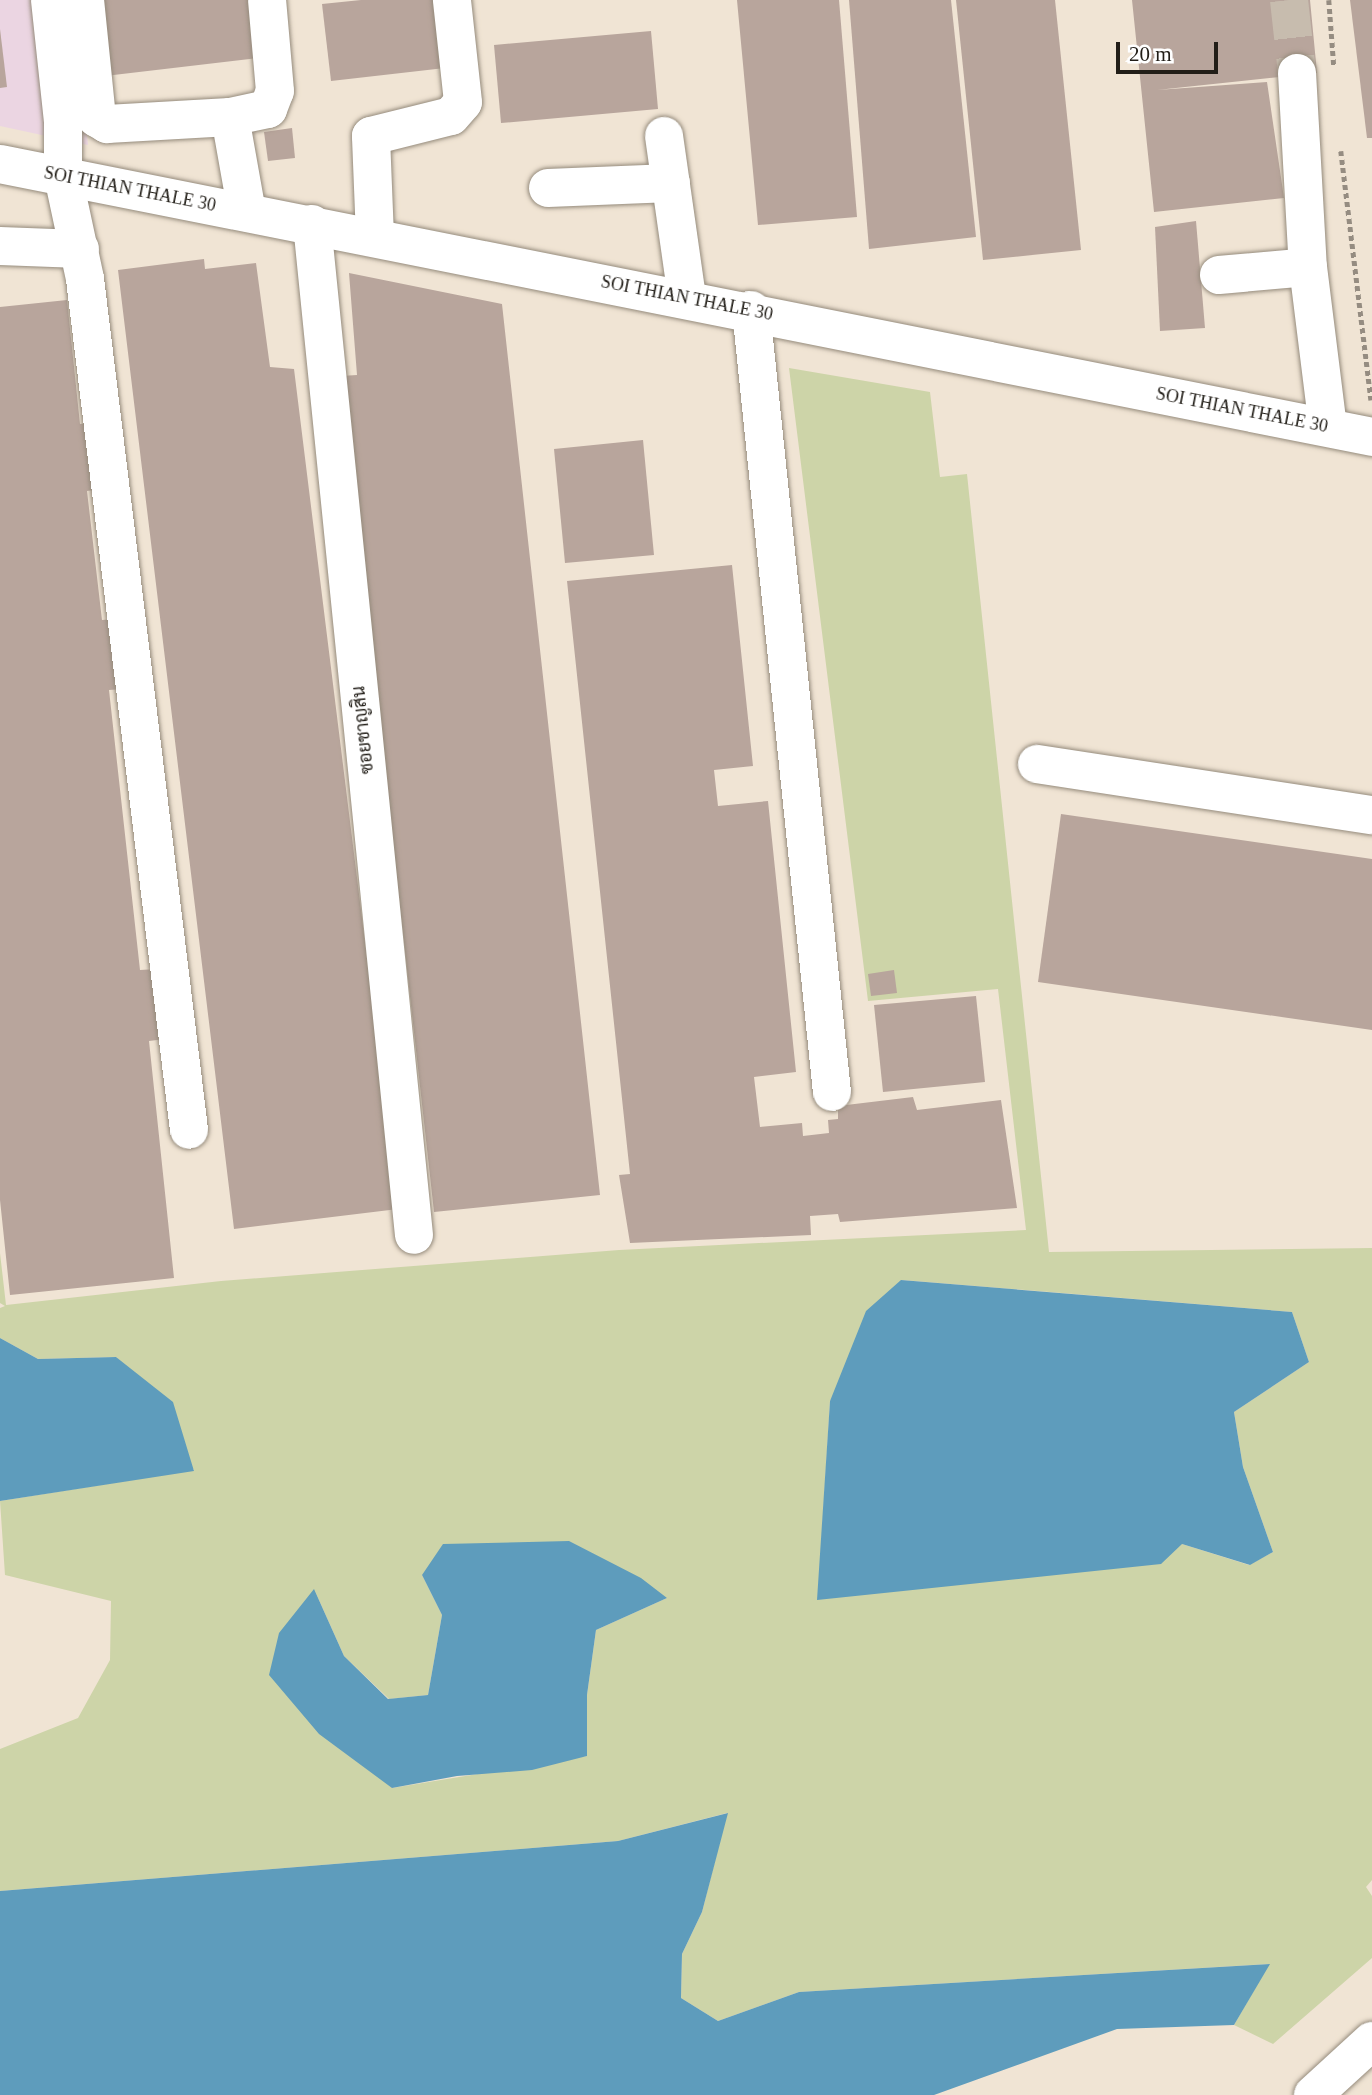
<!DOCTYPE html>
<html>
<head>
<meta charset="utf-8">
<style>
  body { margin:0 }
  #map { position:relative; width:1372px; height:2095px; overflow:hidden; background:#f0e4d4; font-family:"Times New Roman",Sarabun,serif }
  div>[style] { position:absolute }
  [style*='--x'] { left:calc(var(--x)*1px); top:calc(var(--y)*1px); width:calc(var(--w)*1px); rotate:calc(var(--a)*1deg) }
  .commercial>* { inset:0; background:#ebd5e2 }
  .green>* { inset:0; background:#cdd4a8 }
  .water>* { inset:0; background:#5e9cbc }
  .building>* { inset:0; background:#b8a59c }
  .minor-tunnel>* { height:38px; margin-top:-19px; transform-origin:0; background:repeating-linear-gradient(90deg,#c7bcae 0 38px,transparent 0 57px) }
  .path>* { height:4.5px; margin-top:-2.25px; transform-origin:0; background:repeating-linear-gradient(90deg,#958c81 0 5px,transparent 0 8.5px) }
  .roads { filter:drop-shadow(0 0 2px #958b7c) drop-shadow(0 0 2px #958b7c) }
  .minor>* { height:38px; margin:-19px; padding:0 19px; transform-origin:19px; border-radius:19px; background:#fff }
  .major>* { height:38px; margin:-19px; padding:0 19px; transform-origin:19px; border-radius:19px; background:#fff }
  span { translate:-50% -50%; white-space:nowrap; text-align:center; line-height:1.15; -webkit-text-stroke:7px #fff; paint-order:stroke }
  .street-label { font-size:18px; color:#221e18 }
  .scale { position:absolute; left:1116px; top:42px; width:102px; height:32px; box-sizing:border-box; border:4px solid #221e18; border-top:0; padding-left:9px; font-size:21px; line-height:24px; white-space:nowrap; color:#221e18; -webkit-text-stroke:5px #fff; paint-order:stroke }
</style>
</head>
<body>
<div id="map">
  <div class="commercial">
    <i style="clip-path:polygon(0 0,73px 0,88px 145px,0 126px)"></i>
  </div>
  <div class="green">
    <i style="clip-path:polygon(evenodd,789px 368px,930px 392px,940px 477px,967px 474px,1049px 1252px,1372px 1248px,1372px 1880px,1366px 1887px,1372px 1896px,1372px 1958px,1273px 2044px,1234px 2025px,1269px 1964px,799px 1992px,718px 2021px,681px 1998px,682px 1954px,702px 1912px,727px 1813px,618px 1841px,0 1891px,0 1749px,78px 1718px,110px 1660px,111px 1601px,5px 1575px,0 1501px,194px 1470px,116px 1357px,38px 1359px,0 1338px,0 1308px,5px 1306px,0 1303px,0 1253px,6px 1305px,221px 1281px,619px 1250px,1026px 1230px,998px 989px,868px 1001px,789px 368px,902px 1280px,1292px 1312px,1309px 1362px,1234px 1412px,1243px 1467px,1273px 1552px,1249px 1565px,1182px 1544px,818px 1599px,830px 1401px,902px 1280px,789px 368px,422px 1575px,667px 1598px,596px 1630px,587px 1695px,587px 1756px,392px 1788px,314px 1589px,344px 1656px,389px 1699px,428px 1695px,442px 1615px,422px 1575px)"></i>
  </div>
  <div class="water">
    <i style="clip-path:polygon(901px 1280px,1292px 1312px,1309px 1362px,1234px 1412px,1243px 1467px,1273px 1552px,1250px 1565px,1182px 1544px,1161px 1564px,817px 1600px,830px 1401px,866px 1311px)"></i>
    <i style="clip-path:polygon(0 1338px,38px 1359px,116px 1357px,173px 1402px,194px 1471px,0 1501px)"></i>
    <i style="clip-path:polygon(569px 1541px,641px 1578px,667px 1598px,596px 1630px,587px 1695px,587px 1756px,532px 1770px,457px 1776px,392px 1788px,319px 1734px,269px 1675px,279px 1633px,314px 1589px,344px 1656px,388px 1699px,428px 1695px,442px 1615px,422px 1575px,443px 1544px)"></i>
    <i style="clip-path:polygon(728px 1813px,702px 1912px,682px 1954px,681px 1998px,718px 2021px,799px 1992px,1270px 1964px,1234px 2025px,1117px 2029px,934px 2095px,0 2095px,0 1891px,618px 1841px)"></i>
  </div>
  <div class="building">
    <i style="clip-path:polygon(98px 0,259px 0,266px 57px,105px 76px)"></i>
    <i style="clip-path:polygon(361px 0,437px 0,445px 68px,331px 81px,322px 4px)"></i>
    <i style="clip-path:polygon(737px 0,839px 0,857px 217px,758px 225px)"></i>
    <i style="clip-path:polygon(849px 0,951px 0,976px 237px,869px 249px)"></i>
    <i style="clip-path:polygon(956px 0,1055px 0,1081px 250px,983px 260px)"></i>
    <i style="clip-path:polygon(1132px 0,1310px 0,1317px 73px,1157px 90px,1267px 82px,1284px 198px,1154px 212px)"></i>
    <i style="clip-path:polygon(1350px 0,1372px 0,1372px 138px,1367px 138px)"></i>
    <i style="clip-path:polygon(0 29px,7px 87px,0 88px)"></i>
    <i style="clip-path:polygon(651px 31px,658px 109px,501px 123px,494px 45px)"></i>
    <i style="clip-path:polygon(292px 128px,295px 158px,268px 161px,264px 132px)"></i>
    <i style="clip-path:polygon(1196px 221px,1205px 328px,1160px 331px,1155px 227px)"></i>
    <i style="clip-path:polygon(204px 259px,205px 269px,256px 263px,270px 367px,294px 369px,398px 1209px,234px 1229px,118px 270px)"></i>
    <i style="clip-path:polygon(349px 273px,502px 304px,600px 1195px,434px 1212px,341px 376px,357px 375px)"></i>
    <i style="clip-path:polygon(67px 300px,80px 424px,94px 423px,101px 489px,87px 491px,102px 620px,115px 619px,123px 689px,109px 690px,140px 970px,157px 969px,165px 1039px,149px 1041px,174px 1278px,10px 1295px,0 1200px,0 307px)"></i>
    <i style="clip-path:polygon(643px 440px,654px 555px,565px 563px,554px 449px)"></i>
    <i style="clip-path:polygon(732px 565px,753px 766px,714px 770px,718px 806px,768px 801px,796px 1072px,754px 1077px,760px 1127px,802px 1123px,803px 1136px,829px 1133px,828px 1120px,838px 1119px,838px 1106px,913px 1097px,917px 1110px,1001px 1100px,1017px 1208px,840px 1222px,838px 1214px,810px 1216px,811px 1235px,630px 1243px,619px 1175px,630px 1174px,567px 581px)"></i>
    <i style="clip-path:polygon(1061px 814px,1372px 859px,1372px 1030px,1038px 982px)"></i>
    <i style="clip-path:polygon(894px 970px,897px 993px,871px 996px,868px 974px)"></i>
    <i style="clip-path:polygon(976px 996px,985px 1082px,883px 1092px,874px 1005px)"></i>
  </div>
  <div class="minor-tunnel">
    <i style="--x:1289;--y:0;--w:73;--a:83.7"></i>
  </div>
  <div class="path">
    <i style="--x:1329;--y:0;--w:66;--a:85.7"></i>
    <i style="--x:1341;--y:151;--w:251;--a:83.1"></i>
  </div>
  <div class="roads">
    <div class="minor">
      <i style="--x:50;--y:0;--w:122;--a:83.9"></i>
      <i style="--x:63;--y:121;--w:55;--a:90"></i>
      <i style="--x:63;--y:176;--w:105;--a:77.9"></i>
      <i style="--x:85;--y:279;--w:857;--a:83.03"></i>
      <i style="--x:85;--y:0;--w:119;--a:84.2"></i>
      <i style="--x:97;--y:118;--w:12;--a:31"></i>
      <i style="--x:107;--y:124;--w:123;--a:-3.3"></i>
      <i style="--x:230;--y:117;--w:39;--a:-12"></i>
      <i style="--x:268;--y:109;--w:19;--a:-69"></i>
      <i style="--x:275;--y:91;--w:91;--a:-95"></i>
      <i style="--x:1297;--y:73;--w:194;--a:86.8"></i>
      <i style="--x:1308;--y:267;--w:161;--a:82.9"></i>
      <i style="--x:230;--y:117;--w:97;--a:79.9"></i>
      <i style="--x:664;--y:136;--w:163;--a:81.9"></i>
      <i style="--x:0;--y:164;--w:1399;--a:11.25"></i>
      <i style="--x:548;--y:188;--w:123;--a:-2.3"></i>
      <i style="--x:312;--y:224;--w:1016;--a:84.24"></i>
      <i style="--x:375;--y:237;--w:101;--a:-92.3"></i>
      <i style="--x:371;--y:136;--w:82;--a:-14"></i>
      <i style="--x:451;--y:116;--w:18;--a:-49"></i>
      <i style="--x:463;--y:102;--w:103;--a:-96.2"></i>
      <i style="--x:0;--y:246;--w:80;--a:2.1"></i>
      <i style="--x:1219;--y:275;--w:89;--a:-5.1"></i>
      <i style="--x:751;--y:310;--w:786;--a:84.09"></i>
      <i style="--x:1037;--y:764;--w:339;--a:8.7"></i>
    </div>
    <div class="major">
      <i style="--x:1313;--y:2095;--w:80;--a:-42.5"></i>
    </div>
  </div>
  <div class="street-label">
    <span style="left:130px;top:189px;rotate:11deg">SOI THIAN THALE 30</span>
    <span style="left:687px;top:298px;rotate:11deg">SOI THIAN THALE 30</span>
    <span style="left:1242px;top:410px;rotate:11deg">SOI THIAN THALE 30</span>
    <span style="left:363px;top:730px;rotate:-96deg">ซอยชาญสิน</span>
  </div>
  <div class="scale">20 m</div>
</div>
</body>
</html>
